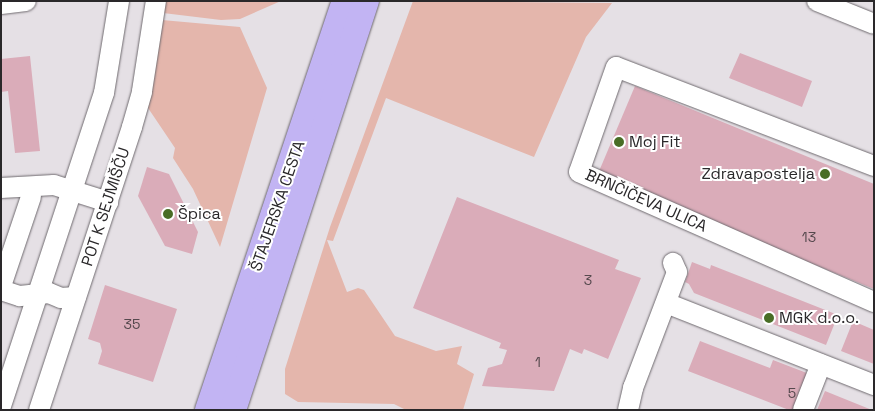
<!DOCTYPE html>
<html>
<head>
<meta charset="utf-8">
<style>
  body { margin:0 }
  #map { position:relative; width:875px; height:411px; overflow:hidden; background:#e5e0e5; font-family:"Space Grotesk",sans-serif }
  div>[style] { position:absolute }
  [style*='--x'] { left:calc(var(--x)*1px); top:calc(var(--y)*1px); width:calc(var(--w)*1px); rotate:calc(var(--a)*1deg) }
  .green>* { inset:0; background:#e4b6ac }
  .building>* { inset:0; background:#daacb9 }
  .roads { filter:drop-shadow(0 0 1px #6f6a6f) drop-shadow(0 0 1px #6f6a6f) }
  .minor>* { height:20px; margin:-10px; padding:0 10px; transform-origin:10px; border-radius:10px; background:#fff }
  .major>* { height:26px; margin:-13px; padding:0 13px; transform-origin:13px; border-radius:13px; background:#c2b4f3 }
  .dots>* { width:14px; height:14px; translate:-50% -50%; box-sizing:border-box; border:2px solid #fff; border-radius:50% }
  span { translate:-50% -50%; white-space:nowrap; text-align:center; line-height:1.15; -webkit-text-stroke:4px #fff; paint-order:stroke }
  .number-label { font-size:14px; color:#56494e }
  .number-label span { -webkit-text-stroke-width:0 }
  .poi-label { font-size:16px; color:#2a282a }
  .left { translate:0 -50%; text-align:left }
  .right { translate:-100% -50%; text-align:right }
  .street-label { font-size:16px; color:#2a282a }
  .frame { position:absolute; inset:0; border:2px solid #2a282a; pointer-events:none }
</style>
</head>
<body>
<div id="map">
  <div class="green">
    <i style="clip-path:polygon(163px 1px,281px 1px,240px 19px,221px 20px,163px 13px)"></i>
    <i style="clip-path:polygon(413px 1px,612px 3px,586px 37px,534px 157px,386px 98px,333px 241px,327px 240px,347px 292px,358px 288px,364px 290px,395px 336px,436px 351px,462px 346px,457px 364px,474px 374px,463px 410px,406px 410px,394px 404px,298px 402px,285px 394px,285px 369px,330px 227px)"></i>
    <i style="clip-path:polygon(162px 20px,240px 27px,267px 88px,220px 247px,193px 189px,173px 158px,175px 148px,146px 105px)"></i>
  </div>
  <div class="building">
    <i style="clip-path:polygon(740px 53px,812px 81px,802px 107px,729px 78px)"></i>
    <i style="clip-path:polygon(30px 56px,40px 151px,15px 153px,8px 91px,1px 92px,1px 59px)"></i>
    <i style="clip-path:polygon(635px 86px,874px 184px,874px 289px,597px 176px)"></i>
    <i style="clip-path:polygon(147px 167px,169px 174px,198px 232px,192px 254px,165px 246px,138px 196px)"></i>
    <i style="clip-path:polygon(457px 197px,619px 260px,615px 269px,641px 278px,608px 359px,584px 349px,582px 354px,570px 349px,554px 391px,482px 386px,488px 368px,502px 364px,507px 350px,499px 348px,501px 343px,413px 308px)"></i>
    <i style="clip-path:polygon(692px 262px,710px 269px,711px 265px,838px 315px,826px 345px,694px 293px,689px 284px,685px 282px)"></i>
    <i style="clip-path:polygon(105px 285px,177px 309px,153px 382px,98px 364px,102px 351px,100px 343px,88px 339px)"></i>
    <i style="clip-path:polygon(853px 321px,874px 330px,874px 364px,841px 351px)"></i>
    <i style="clip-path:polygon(700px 341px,770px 368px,773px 360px,812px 375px,799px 410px,789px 410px,688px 371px)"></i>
    <i style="clip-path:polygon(825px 391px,872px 410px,817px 410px)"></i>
  </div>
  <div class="roads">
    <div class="minor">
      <i style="--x:817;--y:1;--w:61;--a:22"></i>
      <i style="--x:1;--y:4;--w:25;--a:-7"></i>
      <i style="--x:874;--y:166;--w:276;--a:-159"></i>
      <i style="--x:616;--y:67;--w:111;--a:109.4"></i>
      <i style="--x:579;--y:172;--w:322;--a:23.8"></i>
      <i style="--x:1;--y:188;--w:53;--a:-3.2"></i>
      <i style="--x:54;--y:185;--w:57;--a:17.5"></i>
      <i style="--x:1;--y:286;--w:94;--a:-71.4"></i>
      <i style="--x:1;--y:290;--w:20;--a:18"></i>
      <i style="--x:20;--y:296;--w:29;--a:-6"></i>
      <i style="--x:49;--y:293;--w:13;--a:23"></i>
      <i style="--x:61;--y:298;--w:15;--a:-4"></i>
      <i style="--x:666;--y:303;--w:224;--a:21.5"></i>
      <i style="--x:1;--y:406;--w:330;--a:-71.8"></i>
      <i style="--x:104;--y:93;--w:93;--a:-80.7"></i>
      <i style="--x:39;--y:410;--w:298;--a:-71.8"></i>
      <i style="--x:132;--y:127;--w:37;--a:-74"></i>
      <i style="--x:142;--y:91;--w:91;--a:-81.2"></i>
      <i style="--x:628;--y:410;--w:23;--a:-77"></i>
      <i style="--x:633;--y:388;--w:124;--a:-69.2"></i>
      <i style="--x:677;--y:272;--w:10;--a:-114"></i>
      <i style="--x:803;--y:410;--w:49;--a:-68.6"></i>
    </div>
    <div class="major">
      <i style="--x:208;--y:410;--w:431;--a:-71.5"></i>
      <i style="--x:233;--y:410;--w:430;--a:-72"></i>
    </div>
  </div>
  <div class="dots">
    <i style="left:619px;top:142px;background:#496d26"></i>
    <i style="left:825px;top:174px;background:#496d26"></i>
    <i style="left:168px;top:214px;background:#496d26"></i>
    <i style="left:769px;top:318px;background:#496d26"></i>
  </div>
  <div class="number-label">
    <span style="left:809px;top:237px">13</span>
    <span style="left:588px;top:280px">3</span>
    <span style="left:132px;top:324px">35</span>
    <span style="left:538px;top:362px">1</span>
    <span style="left:792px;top:393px">5</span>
  </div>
  <div class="poi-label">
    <span class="left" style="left:629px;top:142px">Moj Fit</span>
    <span class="right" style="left:815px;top:174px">Zdravapostelja</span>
    <span class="left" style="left:178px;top:214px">Špica</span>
    <span class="left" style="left:779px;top:318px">MGK d.o.o.</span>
  </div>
  <div class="street-label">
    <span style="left:646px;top:201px;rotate:24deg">BRNČIČEVA ULICA</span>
    <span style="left:278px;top:206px;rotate:-71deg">ŠTAJERSKA CESTA</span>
    <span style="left:106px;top:207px;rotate:-72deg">POT K SEJMIŠČU</span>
  </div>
  <div class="frame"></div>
</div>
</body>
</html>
